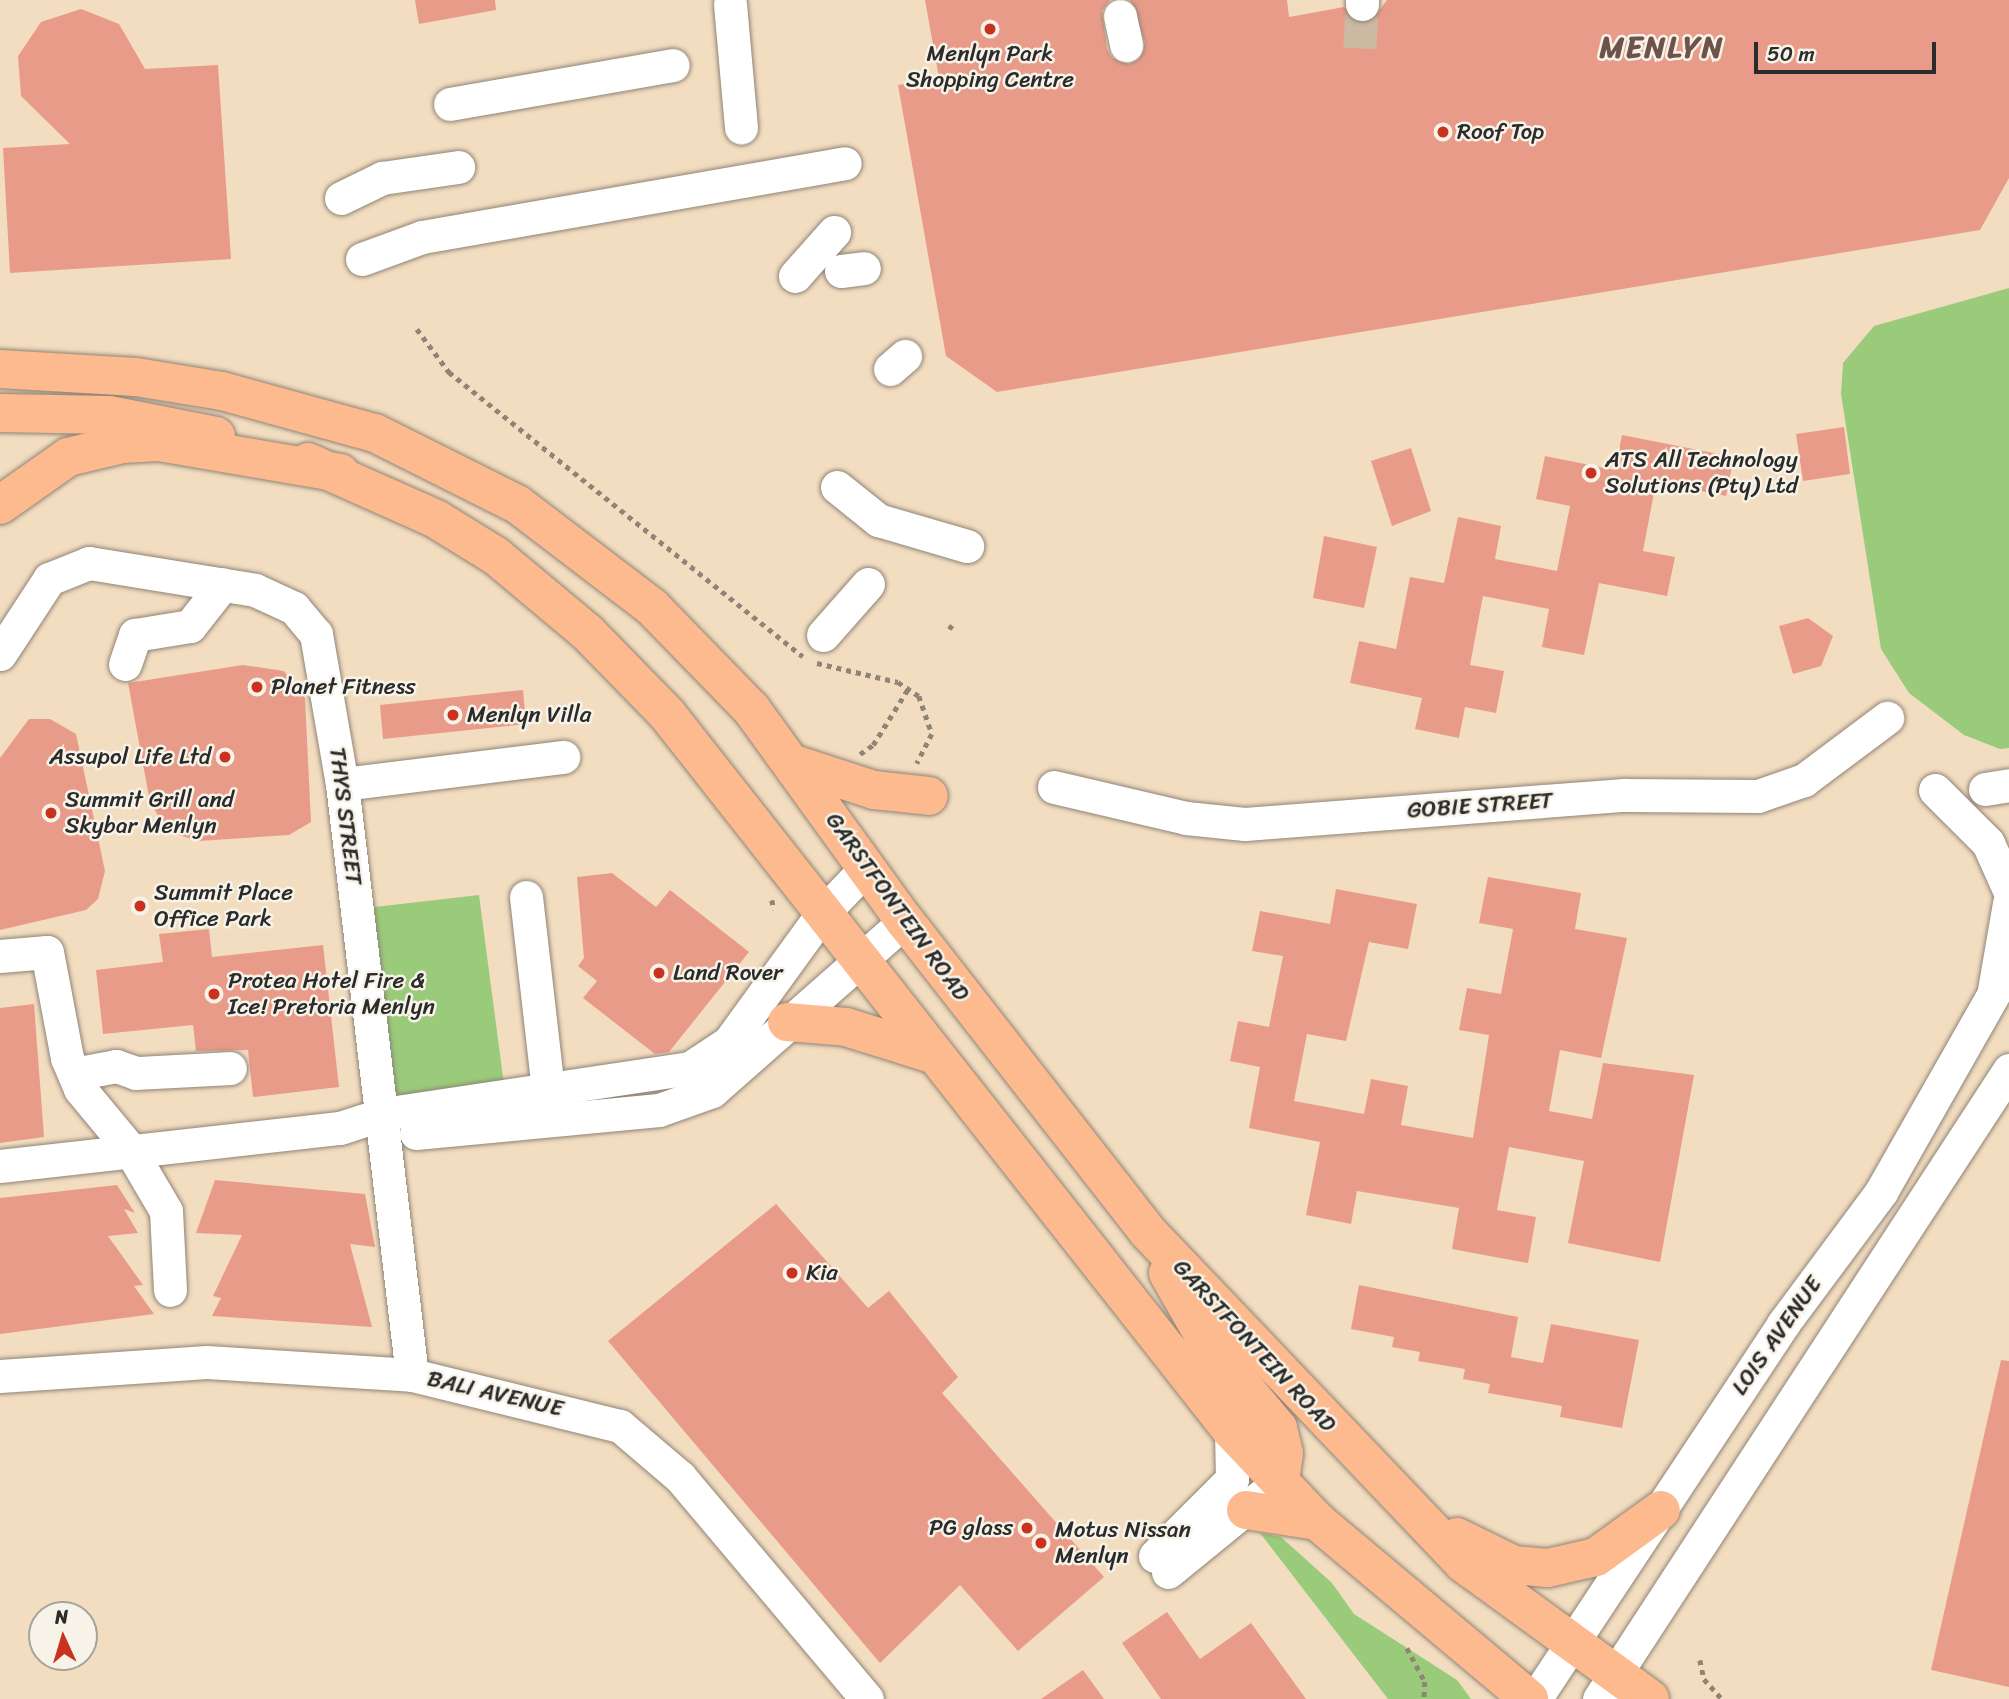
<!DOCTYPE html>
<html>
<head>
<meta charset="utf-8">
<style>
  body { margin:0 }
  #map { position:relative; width:2009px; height:1699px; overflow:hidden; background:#f3ddc0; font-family:Sriracha,sans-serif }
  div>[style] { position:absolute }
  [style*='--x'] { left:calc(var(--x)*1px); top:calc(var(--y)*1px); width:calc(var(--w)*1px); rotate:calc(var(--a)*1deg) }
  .green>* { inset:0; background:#9acb7b }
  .building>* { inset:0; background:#e99b89 }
  .minor-tunnel>* { height:33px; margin-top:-16.5px; transform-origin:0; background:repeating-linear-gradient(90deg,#cbb9a2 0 33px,transparent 0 50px) }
  .path>* { height:4.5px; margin-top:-2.25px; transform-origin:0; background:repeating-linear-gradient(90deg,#8f8476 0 5px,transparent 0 10px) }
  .roads { filter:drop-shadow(0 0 2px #8f8476) drop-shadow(0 0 2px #8f8476) }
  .minor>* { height:33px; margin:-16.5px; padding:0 16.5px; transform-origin:16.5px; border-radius:16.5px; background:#fff }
  .major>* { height:38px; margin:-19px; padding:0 19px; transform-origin:19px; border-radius:19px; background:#fcba8e }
  .highway>* { height:38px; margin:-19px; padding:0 19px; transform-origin:19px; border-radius:19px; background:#fcba8e }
  .dots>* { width:19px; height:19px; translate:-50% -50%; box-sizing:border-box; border:4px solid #f7f3e8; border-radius:50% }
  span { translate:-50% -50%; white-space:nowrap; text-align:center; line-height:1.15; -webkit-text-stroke:5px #f7f3e8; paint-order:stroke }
  .poi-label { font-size:23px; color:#2b2b2b }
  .left { translate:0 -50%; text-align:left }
  .right { translate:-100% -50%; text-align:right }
  .street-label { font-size:23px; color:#2b2b2b }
  .district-label { font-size:30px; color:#6e524c; font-weight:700; letter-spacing:2px }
  .north { position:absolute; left:28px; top:1601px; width:70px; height:70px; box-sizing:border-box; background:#f7f3e8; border:2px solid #a5a39c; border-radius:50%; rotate:356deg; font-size:19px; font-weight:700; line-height:28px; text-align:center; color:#2b2b2b }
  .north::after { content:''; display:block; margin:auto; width:24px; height:32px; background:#c8321e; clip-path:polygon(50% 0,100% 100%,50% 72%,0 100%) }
  .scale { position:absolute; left:1754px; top:42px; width:182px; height:32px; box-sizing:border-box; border:4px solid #2b2b2b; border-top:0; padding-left:9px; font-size:21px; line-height:24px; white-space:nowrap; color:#2b2b2b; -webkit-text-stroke:5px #f7f3e8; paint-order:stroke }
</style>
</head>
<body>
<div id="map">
  <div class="green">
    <i style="clip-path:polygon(2009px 288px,2009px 748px,2000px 749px,1964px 735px,1909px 693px,1881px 649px,1841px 394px,1843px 363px,1874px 326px)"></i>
    <i style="clip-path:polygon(479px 895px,506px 1100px,391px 1102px,366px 908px)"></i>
    <i style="clip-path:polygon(1260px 1533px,1281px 1537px,1332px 1583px,1354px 1614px,1457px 1680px,1471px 1699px,1388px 1699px)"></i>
  </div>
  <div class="building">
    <i style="clip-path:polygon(415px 0,495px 0,496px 10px,419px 24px)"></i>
    <i style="clip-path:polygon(925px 0,1110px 0,1102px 11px,1107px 49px,1112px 58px,1129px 64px,1139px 59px,1145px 42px,1130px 0,1287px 0,1289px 17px,1344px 7px,1361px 23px,1372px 20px,1387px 0,2009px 0,2009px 178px,1980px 230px,997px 392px,946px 356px,898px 85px,939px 78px)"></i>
    <i style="clip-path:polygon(81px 9px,119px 24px,145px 69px,218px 65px,231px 259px,10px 273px,3px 148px,70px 144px,21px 96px,18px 56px,41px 22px)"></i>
    <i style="clip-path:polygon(1844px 427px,1850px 474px,1803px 481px,1796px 434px)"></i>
    <i style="clip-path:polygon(1622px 435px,1734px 457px,1726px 496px,1656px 482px,1643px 551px,1675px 557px,1667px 596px,1599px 583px,1584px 655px,1542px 647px,1549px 609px,1483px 596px,1470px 665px,1504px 671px,1496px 713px,1465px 707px,1459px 738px,1415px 729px,1422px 698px,1350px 683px,1359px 641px,1396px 649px,1410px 577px,1444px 583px,1458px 517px,1501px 526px,1495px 559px,1557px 571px,1570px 506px,1536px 499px,1545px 456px,1615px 470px)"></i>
    <i style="clip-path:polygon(1411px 448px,1431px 511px,1392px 526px,1371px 461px)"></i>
    <i style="clip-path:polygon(1324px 536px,1377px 547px,1364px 608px,1313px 598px)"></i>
    <i style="clip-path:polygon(1808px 618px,1833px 636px,1821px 666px,1793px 674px,1779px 626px)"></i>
    <i style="clip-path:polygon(243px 665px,284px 671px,305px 698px,311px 822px,289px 835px,199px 841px,168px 832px,150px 802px,128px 683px)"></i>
    <i style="clip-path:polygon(523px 690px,526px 724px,383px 739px,380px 705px)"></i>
    <i style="clip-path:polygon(29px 719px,50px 719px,76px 734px,105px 871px,98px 899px,86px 910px,0 930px,0 758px)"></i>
    <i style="clip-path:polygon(612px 873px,656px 907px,670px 890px,749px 952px,669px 1052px,655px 1054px,583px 998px,597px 981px,578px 966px,584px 958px,577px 877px)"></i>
    <i style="clip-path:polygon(1488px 877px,1581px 893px,1575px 929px,1627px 938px,1601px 1058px,1560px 1050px,1549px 1111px,1592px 1119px,1603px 1063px,1694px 1075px,1660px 1262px,1568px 1243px,1584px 1161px,1509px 1147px,1497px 1210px,1536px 1217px,1528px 1263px,1452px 1249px,1459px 1208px,1357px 1191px,1351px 1224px,1306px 1215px,1320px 1142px,1249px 1128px,1260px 1067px,1230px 1061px,1238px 1021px,1269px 1027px,1283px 956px,1252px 951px,1260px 911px,1330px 924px,1336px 889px,1417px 904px,1408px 949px,1369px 942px,1346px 1041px,1307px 1034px,1294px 1101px,1364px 1114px,1371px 1079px,1408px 1086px,1401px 1125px,1473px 1138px,1489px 1035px,1459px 1030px,1467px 988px,1501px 994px,1513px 929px,1479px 923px)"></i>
    <i style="clip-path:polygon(209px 929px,212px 957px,323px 945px,339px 1087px,253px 1097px,248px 1050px,196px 1051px,193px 1025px,103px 1034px,96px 970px,163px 962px,159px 934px)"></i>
    <i style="clip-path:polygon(34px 1004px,44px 1137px,0 1143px,0 1008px)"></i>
    <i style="clip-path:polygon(215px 1180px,365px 1194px,375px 1247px,350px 1244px,372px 1327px,212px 1316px,221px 1298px,213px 1296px,242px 1235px,196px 1233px)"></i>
    <i style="clip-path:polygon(117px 1185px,135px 1213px,124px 1209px,138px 1233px,108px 1236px,143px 1285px,134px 1286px,154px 1314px,0 1334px,0 1198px)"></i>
    <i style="clip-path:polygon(776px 1204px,868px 1308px,889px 1291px,958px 1377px,942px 1393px,1104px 1577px,1018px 1651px,960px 1585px,880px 1663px,608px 1341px)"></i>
    <i style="clip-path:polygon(1359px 1285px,1518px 1317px,1511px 1357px,1543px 1363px,1551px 1324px,1639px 1340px,1622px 1428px,1560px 1417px,1562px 1406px,1488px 1393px,1490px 1384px,1463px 1379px,1465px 1369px,1418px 1361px,1420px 1352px,1392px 1347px,1394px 1337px,1351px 1329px)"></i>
    <i style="clip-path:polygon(2001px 1360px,2009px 1361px,2009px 1687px,1931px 1670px)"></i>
    <i style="clip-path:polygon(1167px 1612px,1200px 1659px,1251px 1623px,1306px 1699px,1161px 1699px,1122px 1643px)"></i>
    <i style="clip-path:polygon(1083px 1670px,1104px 1699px,1041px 1699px)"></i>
  </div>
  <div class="minor-tunnel">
    <i style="--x:1360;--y:48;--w:44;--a:-87.4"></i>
  </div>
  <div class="path">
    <i style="--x:417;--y:329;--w:54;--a:53.3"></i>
    <i style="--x:449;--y:372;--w:454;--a:38.8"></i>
    <i style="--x:949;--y:629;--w:5;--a:-53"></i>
    <i style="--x:817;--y:663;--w:83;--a:13.2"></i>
    <i style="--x:898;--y:682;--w:25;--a:34"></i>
    <i style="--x:919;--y:696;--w:40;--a:71.1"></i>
    <i style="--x:932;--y:734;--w:33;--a:117"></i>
    <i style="--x:860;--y:754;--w:16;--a:-35"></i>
    <i style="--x:873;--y:745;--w:66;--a:-58"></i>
    <i style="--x:772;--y:900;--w:10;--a:79"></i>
    <i style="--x:1407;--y:1648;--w:38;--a:62"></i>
    <i style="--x:1425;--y:1682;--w:17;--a:93"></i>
    <i style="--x:1700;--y:1660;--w:19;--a:78"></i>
    <i style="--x:1704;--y:1679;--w:27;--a:48"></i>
  </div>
  <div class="roads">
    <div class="minor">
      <i style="--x:730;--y:4;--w:124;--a:84.9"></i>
      <i style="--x:1362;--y:4;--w:4;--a:-90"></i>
      <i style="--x:1120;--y:16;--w:30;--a:78"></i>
      <i style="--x:450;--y:104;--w:226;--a:-9.9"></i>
      <i style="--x:341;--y:198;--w:46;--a:-26"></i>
      <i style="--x:382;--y:178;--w:77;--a:-8.2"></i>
      <i style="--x:362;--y:259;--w:64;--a:-20.1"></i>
      <i style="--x:422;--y:237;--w:429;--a:-9.9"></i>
      <i style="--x:841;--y:271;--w:23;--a:-7"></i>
      <i style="--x:795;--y:276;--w:59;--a:-48.4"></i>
      <i style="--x:890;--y:369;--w:20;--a:-41"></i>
      <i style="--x:837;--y:487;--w:53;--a:38.8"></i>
      <i style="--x:878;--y:520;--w:93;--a:16.3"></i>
      <i style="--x:823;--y:635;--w:68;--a:-48.6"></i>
      <i style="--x:0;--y:654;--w:90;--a:-56.8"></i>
      <i style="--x:49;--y:579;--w:43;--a:-21.8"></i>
      <i style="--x:89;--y:563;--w:168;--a:9.2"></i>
      <i style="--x:255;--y:590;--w:43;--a:24.8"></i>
      <i style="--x:294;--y:608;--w:34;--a:50"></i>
      <i style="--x:316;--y:634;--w:152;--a:80.2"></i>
      <i style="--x:342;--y:784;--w:595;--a:83.25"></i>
      <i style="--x:125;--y:664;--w:31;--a:-71"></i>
      <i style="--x:135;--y:635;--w:56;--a:-9.3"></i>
      <i style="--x:190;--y:626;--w:53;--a:-51.8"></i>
      <i style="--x:342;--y:784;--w:223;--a:-7"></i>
      <i style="--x:1054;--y:787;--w:136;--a:13.2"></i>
      <i style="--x:1186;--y:818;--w:59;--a:5.8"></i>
      <i style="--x:1245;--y:824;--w:380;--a:-4.4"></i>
      <i style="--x:1624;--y:795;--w:134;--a:0.4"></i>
      <i style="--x:1758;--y:796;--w:49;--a:-19.2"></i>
      <i style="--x:1804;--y:780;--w:104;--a:-36.8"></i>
      <i style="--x:1985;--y:789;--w:24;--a:-9"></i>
      <i style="--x:1935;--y:790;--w:75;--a:45"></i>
      <i style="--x:1988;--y:843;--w:51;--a:65.9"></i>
      <i style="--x:526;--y:897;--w:221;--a:83.5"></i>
      <i style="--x:0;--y:956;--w:47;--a:-4.9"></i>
      <i style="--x:47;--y:952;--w:108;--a:79.3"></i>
      <i style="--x:67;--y:1058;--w:34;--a:67"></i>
      <i style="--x:80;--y:1089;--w:77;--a:50.3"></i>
      <i style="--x:129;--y:1148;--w:73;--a:59.6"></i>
      <i style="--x:166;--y:1211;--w:79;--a:87.1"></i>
      <i style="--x:1994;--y:990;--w:88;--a:-80.2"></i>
      <i style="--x:74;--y:1074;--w:43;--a:-10.8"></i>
      <i style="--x:116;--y:1066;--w:21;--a:19"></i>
      <i style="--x:136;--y:1073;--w:94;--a:-3"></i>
      <i style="--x:416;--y:1133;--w:244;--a:-5.4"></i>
      <i style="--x:659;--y:1110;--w:56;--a:-19.7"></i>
      <i style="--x:712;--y:1091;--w:257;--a:-41.4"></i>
      <i style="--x:0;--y:1166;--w:342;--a:-6.4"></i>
      <i style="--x:340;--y:1128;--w:45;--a:-18"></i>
      <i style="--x:383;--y:1114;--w:310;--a:-8.5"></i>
      <i style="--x:690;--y:1068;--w:47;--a:-33.7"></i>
      <i style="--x:729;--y:1042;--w:158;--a:-54"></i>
      <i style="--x:822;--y:914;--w:64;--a:-46.3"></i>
      <i style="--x:0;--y:1376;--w:207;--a:-3.9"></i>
      <i style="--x:207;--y:1362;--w:205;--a:3.6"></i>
      <i style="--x:412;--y:1375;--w:214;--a:13.8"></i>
      <i style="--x:620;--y:1426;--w:79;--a:40.4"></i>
      <i style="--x:680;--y:1477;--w:290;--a:49.9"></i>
      <i style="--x:1155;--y:1556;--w:109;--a:-45"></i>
      <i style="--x:1232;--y:1479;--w:49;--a:-91.2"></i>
      <i style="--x:1168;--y:1572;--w:125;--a:-39.2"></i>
      <i style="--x:1535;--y:1699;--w:450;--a:-56.5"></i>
      <i style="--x:1783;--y:1324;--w:164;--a:-53.4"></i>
      <i style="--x:1881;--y:1192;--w:259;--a:-60.4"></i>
      <i style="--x:1599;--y:1699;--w:751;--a:-56.9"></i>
    </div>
    <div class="major">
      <i style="--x:0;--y:369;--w:136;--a:3.4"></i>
      <i style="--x:136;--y:377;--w:87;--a:9.2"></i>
      <i style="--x:222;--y:391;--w:159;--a:15.4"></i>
      <i style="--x:375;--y:433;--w:159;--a:26.6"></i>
      <i style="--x:517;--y:504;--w:170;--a:37.3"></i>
      <i style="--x:652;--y:607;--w:144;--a:45.8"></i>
      <i style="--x:752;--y:710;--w:261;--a:54.1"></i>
      <i style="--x:905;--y:921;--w:393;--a:52"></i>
      <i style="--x:1147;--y:1231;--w:458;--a:46.4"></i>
      <i style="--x:1463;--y:1563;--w:231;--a:36"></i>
      <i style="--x:0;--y:413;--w:109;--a:1.1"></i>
      <i style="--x:109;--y:415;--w:109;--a:11.1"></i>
      <i style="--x:308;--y:462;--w:140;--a:24"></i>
      <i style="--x:436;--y:519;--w:70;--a:31.7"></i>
      <i style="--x:496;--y:556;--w:119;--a:39.9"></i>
      <i style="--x:587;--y:632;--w:115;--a:45.7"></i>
      <i style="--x:667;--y:714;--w:911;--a:51.77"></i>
      <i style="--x:1231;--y:1430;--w:125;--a:46.6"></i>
      <i style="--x:1317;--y:1521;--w:277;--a:40"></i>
      <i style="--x:794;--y:764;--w:84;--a:18"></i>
      <i style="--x:874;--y:790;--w:55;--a:6.2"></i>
      <i style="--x:787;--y:1022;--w:59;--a:4.8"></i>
      <i style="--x:846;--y:1027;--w:87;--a:17.4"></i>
      <i style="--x:1168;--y:1273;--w:85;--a:60.4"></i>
      <i style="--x:1210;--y:1347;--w:106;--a:50"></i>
      <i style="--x:1278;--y:1428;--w:26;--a:77"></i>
      <i style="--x:1284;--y:1453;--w:27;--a:98"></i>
      <i style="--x:1246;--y:1510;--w:72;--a:8.8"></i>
      <i style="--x:1457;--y:1537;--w:64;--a:26.2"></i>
      <i style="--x:1514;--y:1565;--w:34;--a:5"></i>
      <i style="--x:1548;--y:1568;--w:49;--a:-12.9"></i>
      <i style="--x:1596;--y:1557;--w:80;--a:-35.9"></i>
    </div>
    <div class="highway">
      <i style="--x:0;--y:505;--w:83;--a:-35.2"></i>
      <i style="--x:68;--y:457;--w:56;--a:-13.5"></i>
      <i style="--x:122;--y:444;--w:37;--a:-3"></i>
      <i style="--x:159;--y:442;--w:184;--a:9.7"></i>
    </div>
  </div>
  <div class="dots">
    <i style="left:990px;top:29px;background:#c8321e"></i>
    <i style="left:1443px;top:132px;background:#c8321e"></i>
    <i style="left:1591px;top:473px;background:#c8321e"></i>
    <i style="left:257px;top:687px;background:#c8321e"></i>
    <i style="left:453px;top:715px;background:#c8321e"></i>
    <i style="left:225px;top:757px;background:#c8321e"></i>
    <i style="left:51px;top:813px;background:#c8321e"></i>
    <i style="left:140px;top:906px;background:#c8321e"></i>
    <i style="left:659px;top:973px;background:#c8321e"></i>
    <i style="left:214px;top:994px;background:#c8321e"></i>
    <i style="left:792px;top:1273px;background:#c8321e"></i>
    <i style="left:1027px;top:1528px;background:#c8321e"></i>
    <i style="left:1041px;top:1543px;background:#c8321e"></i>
  </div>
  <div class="poi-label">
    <span style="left:990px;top:67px">Menlyn Park<br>Shopping Centre</span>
    <span class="left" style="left:1457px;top:132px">Roof Top</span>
    <span class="left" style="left:1605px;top:473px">ATS All Technology<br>Solutions (Pty) Ltd</span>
    <span class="left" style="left:271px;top:687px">Planet Fitness</span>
    <span class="left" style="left:467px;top:715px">Menlyn Villa</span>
    <span class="right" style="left:211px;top:757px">Assupol Life Ltd</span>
    <span class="left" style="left:65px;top:813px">Summit Grill and<br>Skybar Menlyn</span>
    <span class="left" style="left:154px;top:906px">Summit Place<br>Office Park</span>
    <span class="left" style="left:673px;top:973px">Land Rover</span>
    <span class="left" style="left:228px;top:994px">Protea Hotel Fire &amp;<br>Ice! Pretoria Menlyn</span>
    <span class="left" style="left:806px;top:1273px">Kia</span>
    <span class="right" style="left:1013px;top:1528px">PG glass</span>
    <span class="left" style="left:1055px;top:1543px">Motus Nissan<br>Menlyn</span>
  </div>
  <div class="street-label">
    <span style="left:1480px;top:806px;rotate:-4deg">GOBIE STREET</span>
    <span style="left:345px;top:816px;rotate:83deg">THYS STREET</span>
    <span style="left:897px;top:907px;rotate:54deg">GARSTFONTEIN ROAD</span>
    <span style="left:1777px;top:1336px;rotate:-55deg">LOIS AVENUE</span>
    <span style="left:1254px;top:1346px;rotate:47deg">GARSTFONTEIN ROAD</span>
    <span style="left:495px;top:1394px;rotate:13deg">BALI AVENUE</span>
  </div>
  <div class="district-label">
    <span style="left:1662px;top:47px">MENLYN</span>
  </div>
  <div class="north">N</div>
  <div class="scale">50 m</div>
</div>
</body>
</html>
